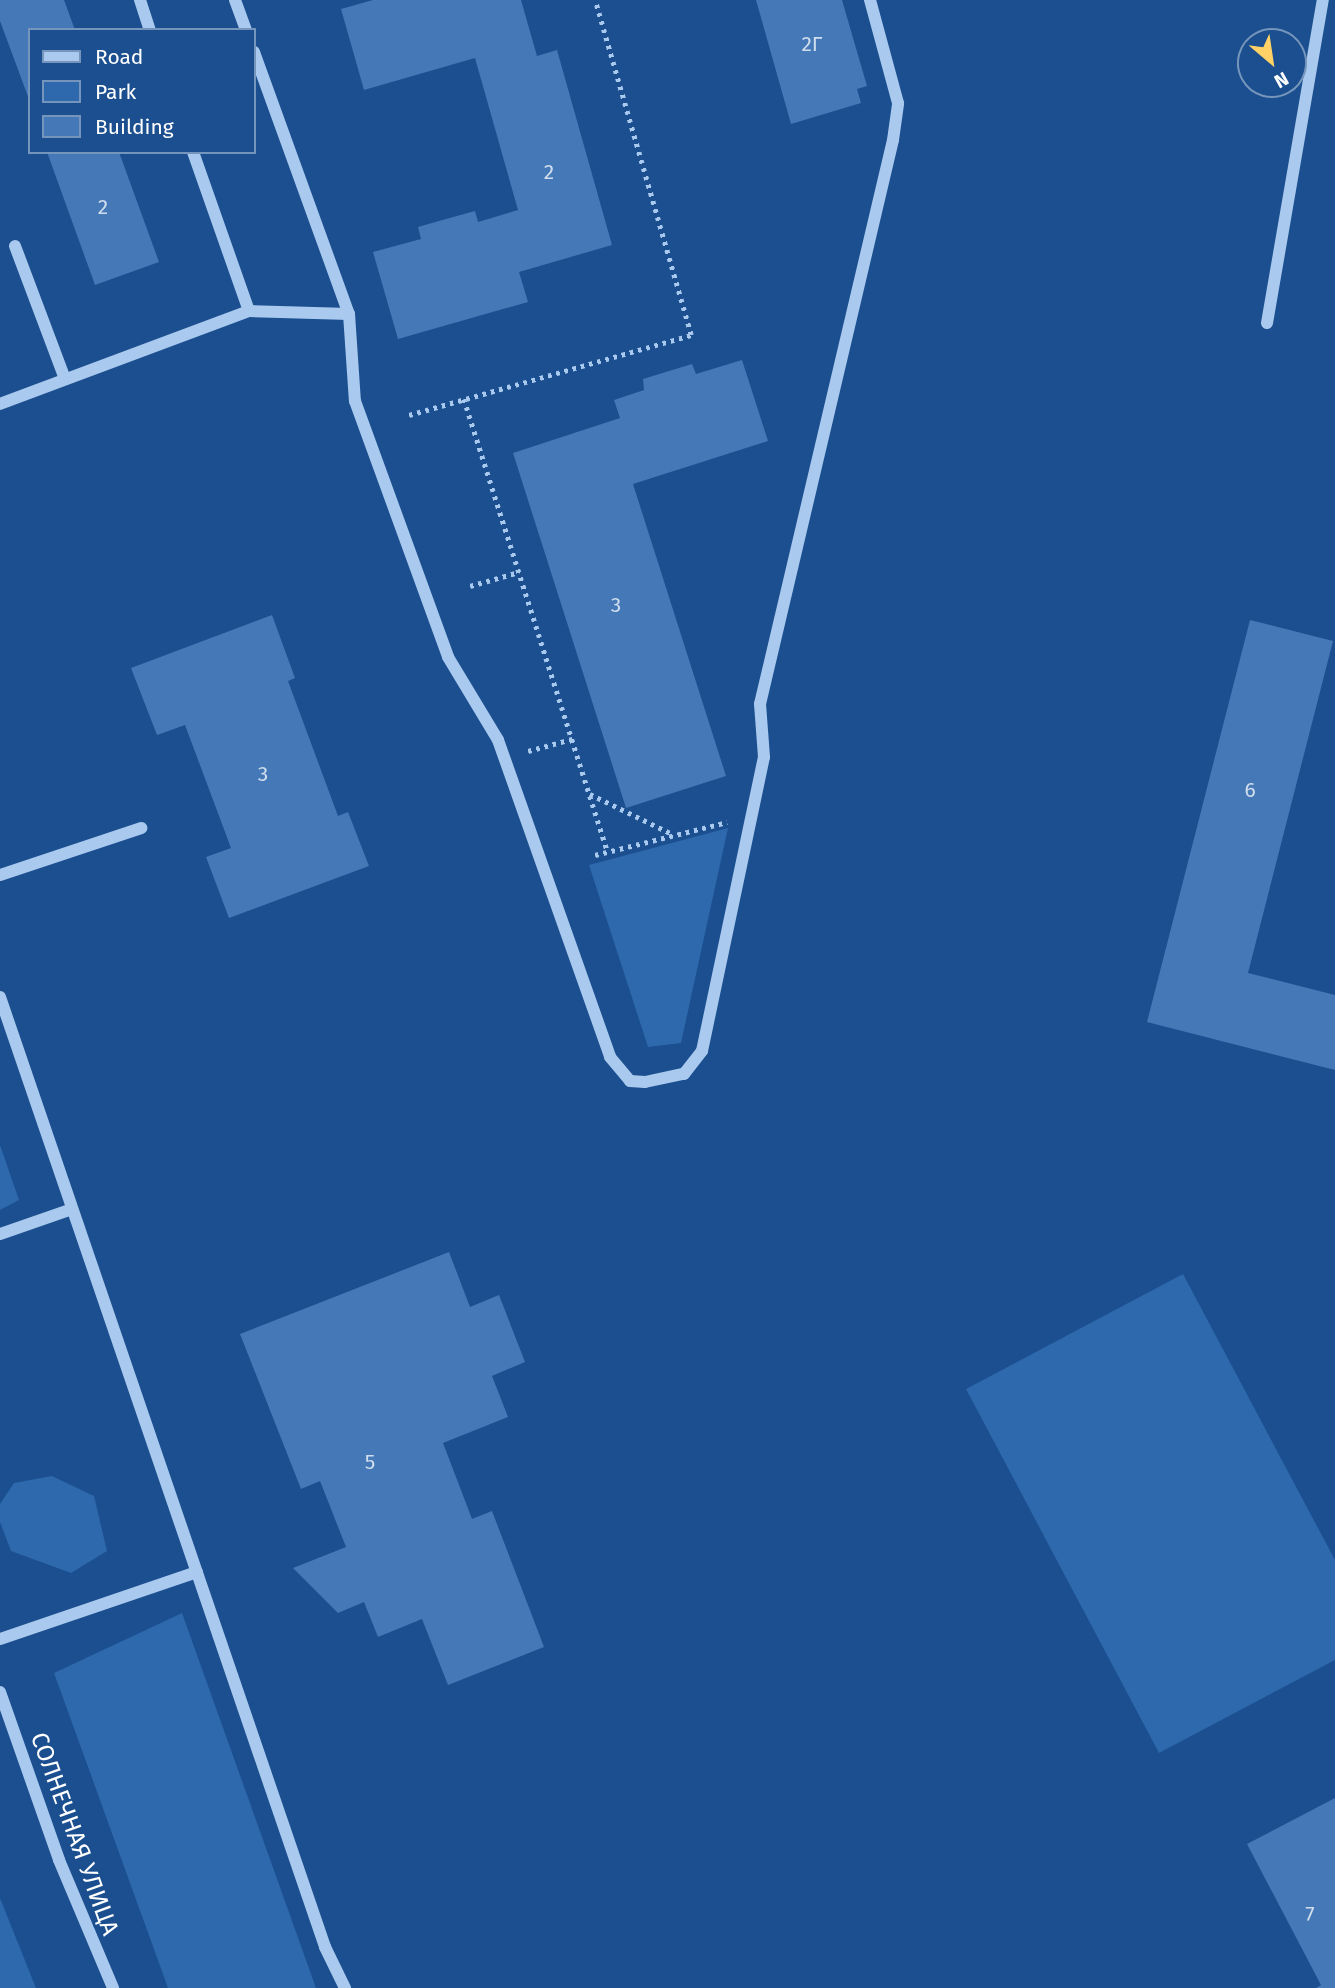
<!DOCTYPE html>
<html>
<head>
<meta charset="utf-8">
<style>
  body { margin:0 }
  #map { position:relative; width:1335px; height:1988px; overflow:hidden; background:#1b4f8f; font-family:"Fira Sans",sans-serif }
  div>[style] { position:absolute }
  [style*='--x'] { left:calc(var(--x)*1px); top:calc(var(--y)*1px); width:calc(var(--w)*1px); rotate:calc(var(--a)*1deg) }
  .green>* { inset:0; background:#2e69ad }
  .building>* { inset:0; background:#4478b7 }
  .path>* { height:4.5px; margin-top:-2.25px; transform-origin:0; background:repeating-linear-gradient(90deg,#a9c9ee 0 3.5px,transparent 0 8.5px) }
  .minor>* { height:12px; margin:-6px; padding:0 6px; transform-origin:6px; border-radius:6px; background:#a9c9ee }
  span { translate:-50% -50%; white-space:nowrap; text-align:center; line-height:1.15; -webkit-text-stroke:5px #1b4f8f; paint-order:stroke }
  .number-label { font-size:21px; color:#d0dded }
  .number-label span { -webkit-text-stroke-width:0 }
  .street-label { font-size:24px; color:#fff }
  .legend { position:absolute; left:28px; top:28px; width:228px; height:126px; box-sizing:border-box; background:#1b4f8f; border:2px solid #7695bc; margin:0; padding:9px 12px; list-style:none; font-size:21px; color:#fff }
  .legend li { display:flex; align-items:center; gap:14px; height:35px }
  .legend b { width:35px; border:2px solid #7695bc }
  .north { position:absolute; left:1237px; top:28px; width:70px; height:70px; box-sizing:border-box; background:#1b4f8f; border:2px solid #7695bc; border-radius:50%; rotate:151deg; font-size:19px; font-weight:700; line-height:28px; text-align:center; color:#fff }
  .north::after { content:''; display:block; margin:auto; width:24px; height:32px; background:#ffd166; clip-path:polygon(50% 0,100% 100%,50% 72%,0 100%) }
</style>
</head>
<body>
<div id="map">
  <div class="green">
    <i style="clip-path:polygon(728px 828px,681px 1043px,648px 1047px,589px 865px)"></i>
    <i style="clip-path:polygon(0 1145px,19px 1200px,0 1210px)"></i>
    <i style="clip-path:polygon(1183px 1274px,1335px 1560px,1335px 1660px,1159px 1753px,966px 1389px)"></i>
    <i style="clip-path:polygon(52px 1476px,94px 1496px,107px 1551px,71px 1573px,11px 1551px,0 1522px,0 1504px,14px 1483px)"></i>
    <i style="clip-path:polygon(182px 1613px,316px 1988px,168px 1988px,54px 1673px)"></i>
    <i style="clip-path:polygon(0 1898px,36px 1988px,0 1988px)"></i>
  </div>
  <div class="building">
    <i style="clip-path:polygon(0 0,64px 0,75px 30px,30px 30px,30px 102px,0 21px)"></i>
    <i style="clip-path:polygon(373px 0,521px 0,537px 56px,557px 50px,612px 245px,519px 272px,528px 302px,398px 339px,373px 252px,421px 239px,418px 227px,446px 219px,475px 211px,478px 222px,518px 210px,475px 58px,364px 90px,341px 9px)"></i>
    <i style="clip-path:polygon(756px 0,842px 0,867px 86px,857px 89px,861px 103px,791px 124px)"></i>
    <i style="clip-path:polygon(47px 152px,119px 152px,159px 262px,95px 285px)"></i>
    <i style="clip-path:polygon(742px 360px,768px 441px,633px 484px,726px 776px,626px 808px,513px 453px,620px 418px,614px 400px,644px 390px,643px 379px,692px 364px,696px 374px)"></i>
    <i style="clip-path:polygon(272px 615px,295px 678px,288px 681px,338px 816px,348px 812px,369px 866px,229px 918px,206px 857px,231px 848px,185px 725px,157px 735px,131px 668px)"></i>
    <i style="clip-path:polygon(1250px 620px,1333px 641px,1248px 973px,1335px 995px,1335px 1070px,1147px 1022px)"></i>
    <i style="clip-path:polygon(449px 1252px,470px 1307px,499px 1295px,525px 1362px,492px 1376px,508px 1417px,443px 1443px,472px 1519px,492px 1511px,544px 1647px,448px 1685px,422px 1619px,378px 1637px,364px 1602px,338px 1613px,293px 1568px,346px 1547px,320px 1481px,301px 1489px,240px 1334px)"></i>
    <i style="clip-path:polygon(1335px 1798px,1335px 1988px,1316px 1988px,1321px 1985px,1247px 1844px)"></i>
  </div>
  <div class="path">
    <i style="--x:464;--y:399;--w:475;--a:72.4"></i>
    <i style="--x:409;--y:415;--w:293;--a:-15.8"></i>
    <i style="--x:691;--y:335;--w:348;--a:-106"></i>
    <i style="--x:470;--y:586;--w:51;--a:-15.9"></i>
    <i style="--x:528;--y:751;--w:46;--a:-15.3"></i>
    <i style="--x:590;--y:794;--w:91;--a:26"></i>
    <i style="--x:595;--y:855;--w:136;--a:-14"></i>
  </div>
  <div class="minor">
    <i style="--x:140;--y:0;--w:32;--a:72"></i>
    <i style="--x:235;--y:0;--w:32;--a:70"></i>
    <i style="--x:254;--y:52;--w:279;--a:70.1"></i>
    <i style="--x:349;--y:314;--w:87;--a:86.1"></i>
    <i style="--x:355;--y:401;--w:272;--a:70"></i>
    <i style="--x:448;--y:657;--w:97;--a:58.9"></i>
    <i style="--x:498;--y:740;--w:336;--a:70.5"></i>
    <i style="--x:610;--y:1057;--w:31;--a:50"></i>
    <i style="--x:630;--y:1081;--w:15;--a:4"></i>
    <i style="--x:645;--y:1082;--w:40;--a:-12"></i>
    <i style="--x:684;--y:1074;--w:29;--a:-52"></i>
    <i style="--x:702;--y:1051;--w:300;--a:-78.1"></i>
    <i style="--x:764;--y:757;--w:53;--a:-94.3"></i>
    <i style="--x:760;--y:704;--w:579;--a:-76.73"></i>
    <i style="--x:893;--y:140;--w:37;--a:-82"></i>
    <i style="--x:898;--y:103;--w:107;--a:-105.2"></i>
    <i style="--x:15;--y:246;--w:142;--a:69.4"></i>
    <i style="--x:249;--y:311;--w:100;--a:1.7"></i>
    <i style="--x:1267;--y:323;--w:328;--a:-80.2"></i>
    <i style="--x:0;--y:404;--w:266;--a:-20.5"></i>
    <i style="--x:249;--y:311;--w:169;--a:-109.4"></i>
    <i style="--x:0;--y:875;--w:149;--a:-18.4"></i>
    <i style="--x:0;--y:997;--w:1004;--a:71.11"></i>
    <i style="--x:325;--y:1947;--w:46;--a:64"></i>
    <i style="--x:0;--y:1234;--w:76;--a:-19.1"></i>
    <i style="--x:0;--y:1639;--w:208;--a:-18.8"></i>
    <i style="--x:0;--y:1692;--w:178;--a:70.6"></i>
    <i style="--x:59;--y:1860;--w:139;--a:67.1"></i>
  </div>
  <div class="number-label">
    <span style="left:812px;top:44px">2Г</span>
    <span style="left:549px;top:172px">2</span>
    <span style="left:103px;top:207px">2</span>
    <span style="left:616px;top:605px">3</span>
    <span style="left:263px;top:774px">3</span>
    <span style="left:1250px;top:790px">6</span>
    <span style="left:370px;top:1462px">5</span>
    <span style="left:1310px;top:1914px">7</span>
  </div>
  <div class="street-label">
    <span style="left:74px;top:1834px;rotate:70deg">СОЛНЕЧНАЯ УЛИЦА</span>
  </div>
  <ul class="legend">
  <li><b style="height:9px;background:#a9c9ee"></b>Road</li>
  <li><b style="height:19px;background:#2e69ad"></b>Park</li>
  <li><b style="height:19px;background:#4478b7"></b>Building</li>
  </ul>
  <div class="north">N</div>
</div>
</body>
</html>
